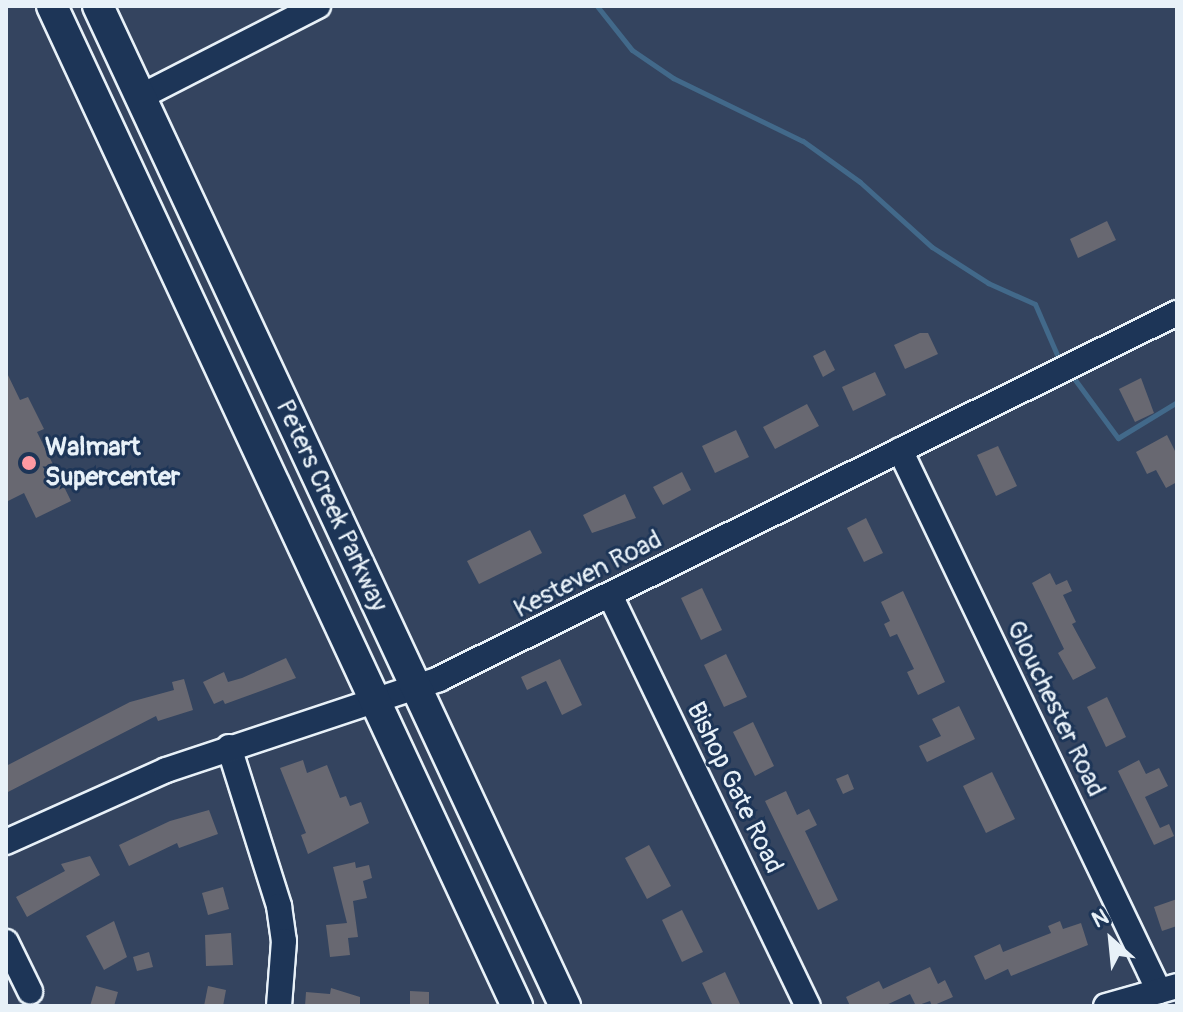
<!DOCTYPE html>
<style>
body{margin:0}
#map{position:relative;width:1183px;height:1012px;overflow:hidden;background:#34445f;font-family:Pangolin,sans-serif}
div>[style]{position:absolute}
[style*='--x']{left:calc(var(--x)*1px);top:calc(var(--y)*1px);width:calc(var(--w)*1px);rotate:calc(var(--a)*1deg)}
.stream>*{height:5px;margin:-2.5px;padding:0 2.5px;transform-origin:2.5px;border-radius:2.5px;background:#42698a}
.building>*{inset:0;background:#686871}
.roads{filter:drop-shadow(2px 0 #e8f1f8) drop-shadow(-2px 0 #e8f1f8) drop-shadow(0 2px #e8f1f8) drop-shadow(0 -2px #e8f1f8)}
.minor>*{height:24px;margin:-12px;padding:0 12px;transform-origin:12px;border-radius:12px;background:#1d3557}
.major>*{height:30px;margin:-15px;padding:0 15px;transform-origin:15px;border-radius:15px;background:#1d3557}
.dots>*{width:22px;height:22px;translate:-50% -50%;box-sizing:border-box;border:4px solid #1d3557;border-radius:50%}
span{translate:-50% -50%;white-space:nowrap;text-align:center;line-height:1.15;-webkit-text-stroke:6px #1d3557;paint-order:stroke}
.poi-label{font-size:26px;color:#e8f1f8;font-weight:700}
.left{translate:0 -50%;text-align:left}
.street-label{font-size:26px;color:#e8f1f8}
.frame{position:absolute;inset:0;border:8px solid #e8f1f8;pointer-events:none}
.north{position:absolute;left:1071px;top:900px;width:80px;height:80px;-webkit-text-stroke:6px #1d3557;paint-order:stroke;rotate:333deg;font-size:22px;font-weight:700;line-height:32px;text-align:center;color:#e8f1f8}
.north::after{content:'';display:block;margin:auto;width:28px;height:36px;background:#e8f1f8;clip-path:polygon(50% 0,100% 100%,50% 72%,0 100%)}
</style>
<div id="map">
<div class="stream">
<div style="--x:597;--y:6;--w:56;--a:51.5"></div>
<div style="--x:632;--y:50;--w:50;--a:34.3"></div>
<div style="--x:673;--y:78;--w:144;--a:25.9"></div>
<div style="--x:803;--y:141;--w:70;--a:35.7"></div>
<div style="--x:860;--y:182;--w:97;--a:42.1"></div>
<div style="--x:932;--y:247;--w:67;--a:32.7"></div>
<div style="--x:988;--y:283;--w:51;--a:24.1"></div>
<div style="--x:1035;--y:304;--w:58;--a:66.5"></div>
<div style="--x:1073;--y:377;--w:76;--a:53.6"></div>
<div style="--x:1118;--y:438;--w:69;--a:-31.4"></div>
</div>
<div class="building">
<div style="clip-path:polygon(1107px 221px,1116px 240px,1078px 258px,1070px 239px)"></div>
<div style="clip-path:polygon(920px 333px,928px 333px,938px 354px,905px 369px,894px 345px)"></div>
<div style="clip-path:polygon(825px 350px,835px 370px,823px 377px,813px 356px)"></div>
<div style="clip-path:polygon(6px 371px,20px 400px,28px 397px,44px 429px,37px 432px,71px 501px,36px 518px,24px 493px,6px 502px)"></div>
<div style="clip-path:polygon(875px 372px,886px 395px,853px 411px,842px 387px)"></div>
<div style="clip-path:polygon(1141px 378px,1154px 413px,1135px 422px,1119px 389px)"></div>
<div style="clip-path:polygon(807px 404px,819px 426px,775px 449px,763px 427px)"></div>
<div style="clip-path:polygon(736px 430px,749px 457px,715px 473px,702px 446px)"></div>
<div style="clip-path:polygon(1167px 435px,1177px 455px,1177px 482px,1166px 488px,1156px 470px,1147px 474px,1136px 452px)"></div>
<div style="clip-path:polygon(998px 446px,1017px 486px,996px 496px,977px 455px)"></div>
<div style="clip-path:polygon(682px 472px,691px 490px,663px 505px,653px 487px)"></div>
<div style="clip-path:polygon(625px 494px,636px 518px,592px 533px,583px 515px)"></div>
<div style="clip-path:polygon(866px 518px,883px 553px,864px 562px,847px 528px)"></div>
<div style="clip-path:polygon(530px 530px,542px 553px,479px 584px,467px 561px)"></div>
<div style="clip-path:polygon(1050px 573px,1056px 585px,1067px 580px,1072px 591px,1063px 595px,1076px 622px,1072px 624px,1096px 668px,1073px 680px,1058px 653px,1064px 649px,1032px 583px)"></div>
<div style="clip-path:polygon(702px 588px,722px 630px,701px 640px,681px 598px)"></div>
<div style="clip-path:polygon(903px 591px,945px 682px,918px 695px,907px 672px,914px 669px,897px 634px,890px 637px,884px 624px,890px 621px,881px 602px)"></div>
<div style="clip-path:polygon(726px 654px,747px 697px,724px 707px,704px 665px)"></div>
<div style="clip-path:polygon(286px 658px,296px 678px,225px 704px,223px 700px,214px 704px,203px 682px,224px 672px,228px 682px,242px 678px)"></div>
<div style="clip-path:polygon(560px 659px,582px 705px,562px 715px,546px 681px,527px 690px,521px 677px)"></div>
<div style="clip-path:polygon(184px 679px,193px 710px,158px 721px,156px 716px,6px 793px,6px 766px,130px 702px,174px 690px,172px 682px)"></div>
<div style="clip-path:polygon(1107px 697px,1126px 737px,1106px 747px,1087px 707px)"></div>
<div style="clip-path:polygon(959px 706px,975px 739px,927px 762px,919px 746px,941px 736px,932px 719px)"></div>
<div style="clip-path:polygon(753px 722px,774px 766px,755px 776px,733px 732px)"></div>
<div style="clip-path:polygon(303px 760px,307px 773px,327px 765px,340px 798px,346px 796px,350px 806px,361px 802px,369px 823px,308px 854px,301px 835px,306px 833px,280px 768px)"></div>
<div style="clip-path:polygon(1139px 760px,1146px 774px,1159px 768px,1168px 786px,1145px 797px,1160px 828px,1169px 824px,1174px 836px,1154px 845px,1118px 771px)"></div>
<div style="clip-path:polygon(992px 772px,1015px 819px,986px 833px,963px 786px)"></div>
<div style="clip-path:polygon(848px 774px,854px 789px,843px 794px,836px 779px)"></div>
<div style="clip-path:polygon(786px 791px,797px 815px,809px 809px,817px 825px,805px 831px,838px 900px,818px 910px,765px 801px)"></div>
<div style="clip-path:polygon(209px 810px,218px 834px,179px 848px,177px 843px,129px 866px,119px 845px,170px 821px)"></div>
<div style="clip-path:polygon(649px 845px,671px 886px,647px 899px,625px 858px)"></div>
<div style="clip-path:polygon(90px 856px,100px 875px,27px 917px,16px 897px,65px 871px,61px 864px)"></div>
<div style="clip-path:polygon(355px 862px,356px 868px,369px 865px,372px 878px,363px 881px,367px 898px,353px 901px,358px 937px,348px 938px,350px 955px,330px 957px,326px 925px,347px 923px,333px 867px)"></div>
<div style="clip-path:polygon(223px 887px,229px 909px,208px 915px,202px 893px)"></div>
<div style="clip-path:polygon(1177px 899px,1177px 926px,1162px 931px,1154px 907px)"></div>
<div style="clip-path:polygon(682px 910px,703px 952px,682px 962px,662px 920px)"></div>
<div style="clip-path:polygon(114px 921px,127px 957px,104px 970px,86px 936px)"></div>
<div style="clip-path:polygon(1060px 921px,1063px 929px,1081px 923px,1088px 945px,1011px 976px,1008px 969px,985px 980px,974px 956px,1000px 944px,1003px 952px,1051px 933px,1048px 926px)"></div>
<div style="clip-path:polygon(231px 933px,233px 965px,206px 966px,205px 935px)"></div>
<div style="clip-path:polygon(149px 952px,153px 967px,137px 971px,133px 957px)"></div>
<div style="clip-path:polygon(930px 967px,938px 984px,945px 980px,953px 997px,932px 1006px,930px 1001px,916px 1006px,910px 994px,884px 1006px,850px 1006px,846px 997px,879px 981px,883px 989px)"></div>
<div style="clip-path:polygon(725px 972px,741px 1006px,713px 1006px,702px 983px)"></div>
<div style="clip-path:polygon(96px 986px,118px 992px,114px 1006px,90px 1006px)"></div>
<div style="clip-path:polygon(208px 986px,226px 990px,223px 1006px,204px 1006px)"></div>
<div style="clip-path:polygon(331px 988px,360px 997px,360px 1006px,305px 1006px,306px 992px,330px 994px)"></div>
<div style="clip-path:polygon(410px 991px,429px 992px,429px 1006px,410px 1006px)"></div>
</div>
<div class="roads">
<div class="minor">
<div style="--x:140;--y:97;--w:200;--a:-27.1"></div>
<div style="--x:900;--y:450;--w:600;--a:64.42"></div>
<div style="--x:610;--y:595;--w:456;--a:64.3"></div>
<div style="--x:229;--y:747;--w:167;--a:72.5"></div>
<div style="--x:279;--y:906;--w:35;--a:82"></div>
<div style="--x:284;--y:941;--w:65;--a:94.4"></div>
<div style="--x:6;--y:842;--w:175;--a:-24.2"></div>
<div style="--x:166;--y:770;--w:288;--a:-18.4"></div>
<div style="--x:439;--y:679;--w:824;--a:-26.38"></div>
<div style="--x:6;--y:942;--w:55;--a:63.9"></div>
<div style="--x:1106;--y:1006;--w:74;--a:-15.7"></div>
</div>
<div class="major">
<div style="--x:52;--y:6;--w:1103;--a:65.06"></div>
<div style="--x:98;--y:6;--w:1104;--a:64.97"></div>
</div>
</div>
<div class="dots">
<div style="left:29px;top:463px;background:#ff9aa2"></div>
</div>
<div class="poi-label">
<span class="left" style="left:45px;top:463px">Walmart<br>Supercenter</span>
</div>
<div class="street-label">
<span style="left:331px;top:506px;rotate:65deg">Peters Creek Parkway</span>
<span style="left:588px;top:575px;rotate:-27deg">Kesteven Road</span>
<span style="left:1055px;top:709px;rotate:64deg">Glouchester Road</span>
<span style="left:734px;top:788px;rotate:64deg">Bishop Gate Road</span>
</div>
<div class="frame"></div>
<div class="north">N</div>
</div>
